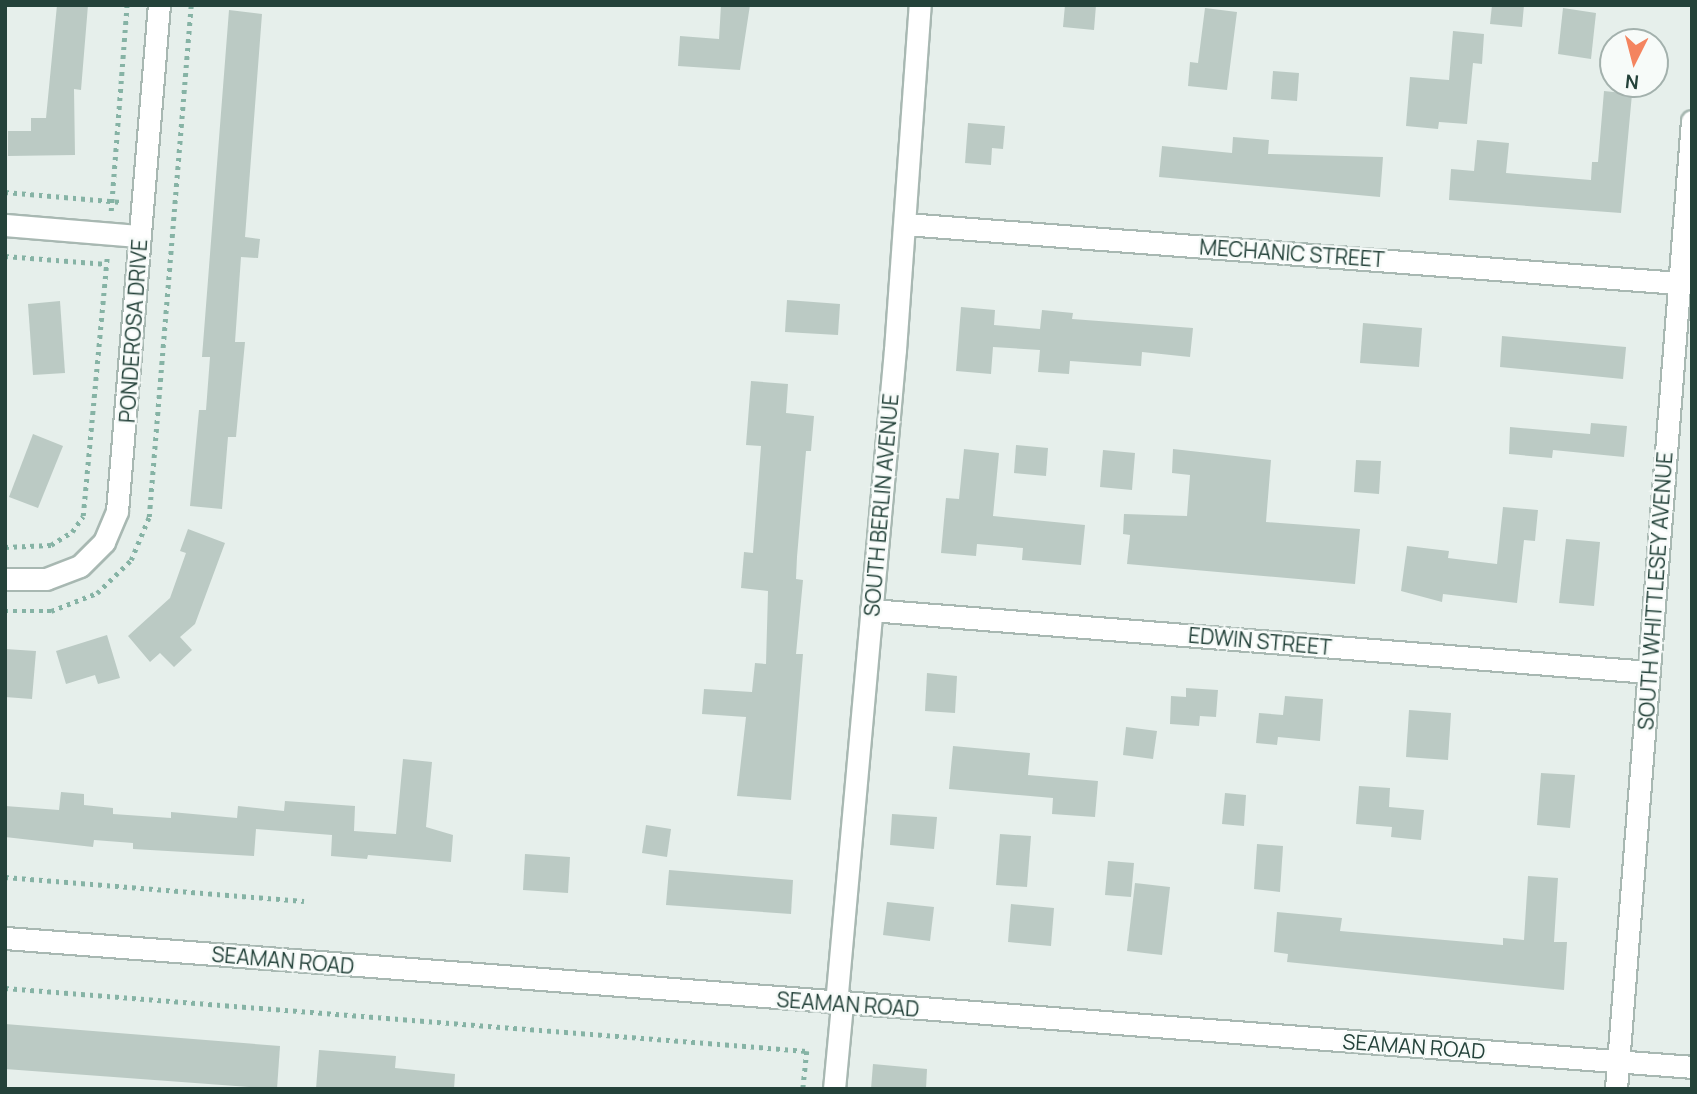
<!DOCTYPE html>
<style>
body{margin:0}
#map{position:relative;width:1697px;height:1094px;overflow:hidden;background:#e6efeb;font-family:Manrope,sans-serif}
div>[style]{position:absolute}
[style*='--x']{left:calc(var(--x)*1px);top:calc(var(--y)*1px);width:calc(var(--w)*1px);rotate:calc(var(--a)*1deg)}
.building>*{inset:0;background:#bbcac4}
.path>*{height:4.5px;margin-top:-2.25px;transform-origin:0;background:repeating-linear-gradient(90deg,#86b3a5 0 3.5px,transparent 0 8.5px)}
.roads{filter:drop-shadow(2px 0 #a8b8b2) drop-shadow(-2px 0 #a8b8b2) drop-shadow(0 2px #a8b8b2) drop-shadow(0 -2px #a8b8b2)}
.minor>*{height:21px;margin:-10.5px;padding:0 10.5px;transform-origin:10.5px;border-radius:10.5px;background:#fff}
span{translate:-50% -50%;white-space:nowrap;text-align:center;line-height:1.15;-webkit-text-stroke:5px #f7fbf9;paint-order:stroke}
.street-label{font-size:21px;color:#24423a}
.frame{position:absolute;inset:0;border:7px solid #24423a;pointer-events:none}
.north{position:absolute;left:1599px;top:28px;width:70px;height:70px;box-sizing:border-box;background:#f7fbf9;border:2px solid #a3b1ad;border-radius:50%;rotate:186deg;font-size:19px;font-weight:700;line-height:28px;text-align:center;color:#24423a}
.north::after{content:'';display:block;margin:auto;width:24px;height:32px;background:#f4845f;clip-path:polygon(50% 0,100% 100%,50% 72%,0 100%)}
</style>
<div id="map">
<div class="building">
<div style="clip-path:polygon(57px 5px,88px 5px,81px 90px,74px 89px,75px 155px,8px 156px,8px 131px,31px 131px,31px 118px,46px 118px)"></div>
<div style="clip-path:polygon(721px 5px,750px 5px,740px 70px,678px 66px,680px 36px,719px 39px)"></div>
<div style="clip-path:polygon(1065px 5px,1096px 5px,1094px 30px,1063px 27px)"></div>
<div style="clip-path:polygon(1492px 5px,1524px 5px,1522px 27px,1490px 24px)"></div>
<div style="clip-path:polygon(1205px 8px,1237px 12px,1227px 90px,1188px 86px,1190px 62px,1198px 63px)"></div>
<div style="clip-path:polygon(1563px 8px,1596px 13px,1591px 59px,1558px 54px)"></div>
<div style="clip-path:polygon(229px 10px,262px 14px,245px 237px,260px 239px,258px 258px,241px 257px,235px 342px,245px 342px,236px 437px,228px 437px,222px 509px,190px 506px,199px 410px,206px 410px,210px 357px,202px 357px)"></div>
<div style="clip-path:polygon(1453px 31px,1484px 34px,1482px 64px,1473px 63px,1467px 124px,1439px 122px,1438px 129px,1406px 126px,1410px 77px,1449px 80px)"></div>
<div style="clip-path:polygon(1273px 71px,1299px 73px,1297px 101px,1271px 99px)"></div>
<div style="clip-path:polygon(1604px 91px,1632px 94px,1621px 213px,1449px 200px,1451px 169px,1474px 171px,1477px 140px,1509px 143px,1506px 173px,1591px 180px,1592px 162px,1598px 162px)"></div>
<div style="clip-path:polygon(968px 123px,1005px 126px,1003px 149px,992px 148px,991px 165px,965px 163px)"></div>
<div style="clip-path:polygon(1233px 137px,1269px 140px,1268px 154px,1383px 157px,1380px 197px,1159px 177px,1162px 146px,1232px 153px)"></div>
<div style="clip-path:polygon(787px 300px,840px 304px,838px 335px,785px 332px)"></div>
<div style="clip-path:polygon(60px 301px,65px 373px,33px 375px,28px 304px)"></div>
<div style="clip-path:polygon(961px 307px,995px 310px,994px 325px,1040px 329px,1042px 310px,1073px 313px,1072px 319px,1193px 328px,1190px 357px,1142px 352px,1141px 366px,1070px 361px,1069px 374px,1038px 372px,1040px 350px,993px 347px,991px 374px,956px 371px)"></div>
<div style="clip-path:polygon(1363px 323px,1422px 328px,1419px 367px,1360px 363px)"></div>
<div style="clip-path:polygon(1502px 336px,1626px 347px,1623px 379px,1500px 367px)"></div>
<div style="clip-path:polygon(751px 381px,788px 384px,786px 413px,814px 416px,811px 451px,806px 451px,797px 557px,796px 579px,803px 580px,796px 654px,803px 654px,791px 800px,737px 796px,746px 717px,702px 714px,704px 689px,752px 692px,755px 663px,766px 664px,768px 591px,741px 588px,744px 552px,753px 553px,761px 446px,746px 445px)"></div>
<div style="clip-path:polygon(1591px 423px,1627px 426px,1624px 457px,1553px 450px,1552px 458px,1509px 454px,1510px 427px,1590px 434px)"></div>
<div style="clip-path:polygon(33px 434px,63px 446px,38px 508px,9px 497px)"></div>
<div style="clip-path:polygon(1016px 445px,1048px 448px,1046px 476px,1014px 473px)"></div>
<div style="clip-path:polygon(964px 449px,999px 453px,993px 516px,1085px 525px,1081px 565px,1022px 560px,1023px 548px,977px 544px,976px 556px,941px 553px,946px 498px,959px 499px)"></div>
<div style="clip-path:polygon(1173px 449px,1271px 460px,1266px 522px,1360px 529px,1355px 584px,1127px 564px,1130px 535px,1123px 534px,1124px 514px,1187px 516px,1190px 475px,1172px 473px)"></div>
<div style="clip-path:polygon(1103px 450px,1135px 453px,1132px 490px,1100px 487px)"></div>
<div style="clip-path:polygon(1356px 460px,1381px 461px,1379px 494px,1354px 492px)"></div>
<div style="clip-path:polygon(1503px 507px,1538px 510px,1535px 541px,1524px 540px,1517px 603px,1443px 594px,1442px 602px,1401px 591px,1407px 546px,1449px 551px,1448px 558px,1497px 564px)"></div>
<div style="clip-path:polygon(188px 529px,225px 543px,195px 624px,180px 637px,192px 650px,174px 667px,160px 653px,150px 662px,128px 636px,170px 598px,186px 553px,180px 551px)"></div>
<div style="clip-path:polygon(1566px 539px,1600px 542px,1594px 606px,1559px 603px)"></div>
<div style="clip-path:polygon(107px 635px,120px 678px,98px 684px,95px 675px,66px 684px,56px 651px)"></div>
<div style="clip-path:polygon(5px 649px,36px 651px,32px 699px,5px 697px)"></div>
<div style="clip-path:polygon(927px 673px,957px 676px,955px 713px,925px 711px)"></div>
<div style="clip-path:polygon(1186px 688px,1218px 690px,1216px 717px,1200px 716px,1199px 726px,1170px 724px,1171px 696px,1186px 697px)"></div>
<div style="clip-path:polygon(1285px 696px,1323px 699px,1320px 741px,1278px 737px,1277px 745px,1256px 743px,1259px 713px,1283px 715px)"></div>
<div style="clip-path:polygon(1409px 710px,1451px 713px,1448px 760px,1406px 757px)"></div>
<div style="clip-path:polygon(1126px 727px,1157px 731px,1153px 759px,1123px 755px)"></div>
<div style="clip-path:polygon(953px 746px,1030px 753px,1028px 775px,1098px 781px,1095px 817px,1052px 814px,1053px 798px,949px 789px)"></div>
<div style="clip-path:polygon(403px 759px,432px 762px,426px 827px,453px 835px,451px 862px,368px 855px,367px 859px,331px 856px,332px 835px,256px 829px,254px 856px,133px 849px,133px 843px,94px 840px,93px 847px,5px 837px,5px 806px,59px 810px,61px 792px,84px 794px,84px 805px,113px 808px,113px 814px,171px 818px,171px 812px,237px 818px,238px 806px,284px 811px,285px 801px,355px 806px,354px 831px,396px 834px)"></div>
<div style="clip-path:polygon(1541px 773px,1575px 775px,1570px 828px,1537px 825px)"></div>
<div style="clip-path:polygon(1359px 786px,1390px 788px,1389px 807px,1424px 810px,1421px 840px,1391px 837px,1392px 827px,1356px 824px)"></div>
<div style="clip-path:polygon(1225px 793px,1246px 795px,1244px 826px,1222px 824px)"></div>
<div style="clip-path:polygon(892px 814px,937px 817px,934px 849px,890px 845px)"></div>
<div style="clip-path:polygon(646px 825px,671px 829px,667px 857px,642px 853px)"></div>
<div style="clip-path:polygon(1000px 834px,1031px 836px,1027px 887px,996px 885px)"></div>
<div style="clip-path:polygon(1257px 844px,1283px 846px,1280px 892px,1254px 889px)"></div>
<div style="clip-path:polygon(525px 854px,570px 857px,568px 893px,523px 890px)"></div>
<div style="clip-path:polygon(1108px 861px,1134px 863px,1131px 897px,1105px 895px)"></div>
<div style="clip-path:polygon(669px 870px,793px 880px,791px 914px,666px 905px)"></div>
<div style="clip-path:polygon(1528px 876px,1558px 878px,1554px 942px,1567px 942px,1564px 990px,1287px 962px,1288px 954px,1274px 952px,1277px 912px,1342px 918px,1340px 931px,1503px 945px,1503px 938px,1524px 940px)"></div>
<div style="clip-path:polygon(1135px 883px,1170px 887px,1162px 955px,1127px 951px)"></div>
<div style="clip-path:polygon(887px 902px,934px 907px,930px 941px,883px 935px)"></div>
<div style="clip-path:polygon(1011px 904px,1054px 908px,1051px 946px,1008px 942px)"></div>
<div style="clip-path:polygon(5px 1024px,280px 1046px,277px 1089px,5px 1069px)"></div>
<div style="clip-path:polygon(319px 1050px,396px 1056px,395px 1068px,455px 1074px,454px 1089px,316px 1089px)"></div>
<div style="clip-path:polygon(873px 1064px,927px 1069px,926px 1089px,871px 1089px)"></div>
</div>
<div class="path">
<div style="--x:5;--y:192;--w:117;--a:4.9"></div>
<div style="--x:111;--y:211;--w:207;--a:-85.6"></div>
<div style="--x:5;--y:256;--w:102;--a:4.5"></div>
<div style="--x:5;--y:547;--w:46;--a:-2.5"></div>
<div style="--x:51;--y:545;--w:25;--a:-32"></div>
<div style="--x:72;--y:532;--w:19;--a:-55"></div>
<div style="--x:83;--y:516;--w:262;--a:-84.7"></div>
<div style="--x:5;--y:611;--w:46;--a:0"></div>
<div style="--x:51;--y:611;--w:49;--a:-21.4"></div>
<div style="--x:97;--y:593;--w:47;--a:-44.1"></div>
<div style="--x:131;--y:560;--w:47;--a:-67.3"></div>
<div style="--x:149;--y:517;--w:514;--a:-85.31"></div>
<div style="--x:5;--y:877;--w:300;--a:4.6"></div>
<div style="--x:5;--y:988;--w:804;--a:4.49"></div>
<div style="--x:807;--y:1051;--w:38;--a:96"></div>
</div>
<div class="roads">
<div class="minor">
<div style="--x:905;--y:224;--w:776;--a:4.36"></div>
<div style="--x:5;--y:225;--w:135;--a:4.7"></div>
<div style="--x:5;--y:579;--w:41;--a:0"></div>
<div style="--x:46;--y:579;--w:36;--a:-21"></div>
<div style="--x:80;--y:566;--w:34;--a:-45"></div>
<div style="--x:104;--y:542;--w:34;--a:-67"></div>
<div style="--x:117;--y:511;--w:508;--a:-85.26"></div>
<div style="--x:871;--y:610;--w:779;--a:4.56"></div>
<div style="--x:5;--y:938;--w:1692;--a:4.37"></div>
<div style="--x:836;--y:1004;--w:657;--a:-84.85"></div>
<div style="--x:895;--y:350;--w:346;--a:-85.9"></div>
<div style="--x:834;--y:1089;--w:85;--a:-84.6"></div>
<div style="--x:1616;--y:1089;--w:971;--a:-85.51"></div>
</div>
</div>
<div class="street-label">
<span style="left:1292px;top:253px;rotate:4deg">MECHANIC STREET</span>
<span style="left:133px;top:331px;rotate:-86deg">PONDEROSA DRIVE</span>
<span style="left:881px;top:505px;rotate:-85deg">SOUTH BERLIN AVENUE</span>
<span style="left:1655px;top:591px;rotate:-86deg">SOUTH WHITTLESEY AVENUE</span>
<span style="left:1260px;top:641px;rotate:5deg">EDWIN STREET</span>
<span style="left:283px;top:960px;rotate:5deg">SEAMAN ROAD</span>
<span style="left:848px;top:1004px;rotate:4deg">SEAMAN ROAD</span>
<span style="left:1414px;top:1046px;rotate:4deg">SEAMAN ROAD</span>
</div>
<div class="frame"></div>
<div class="north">N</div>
</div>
